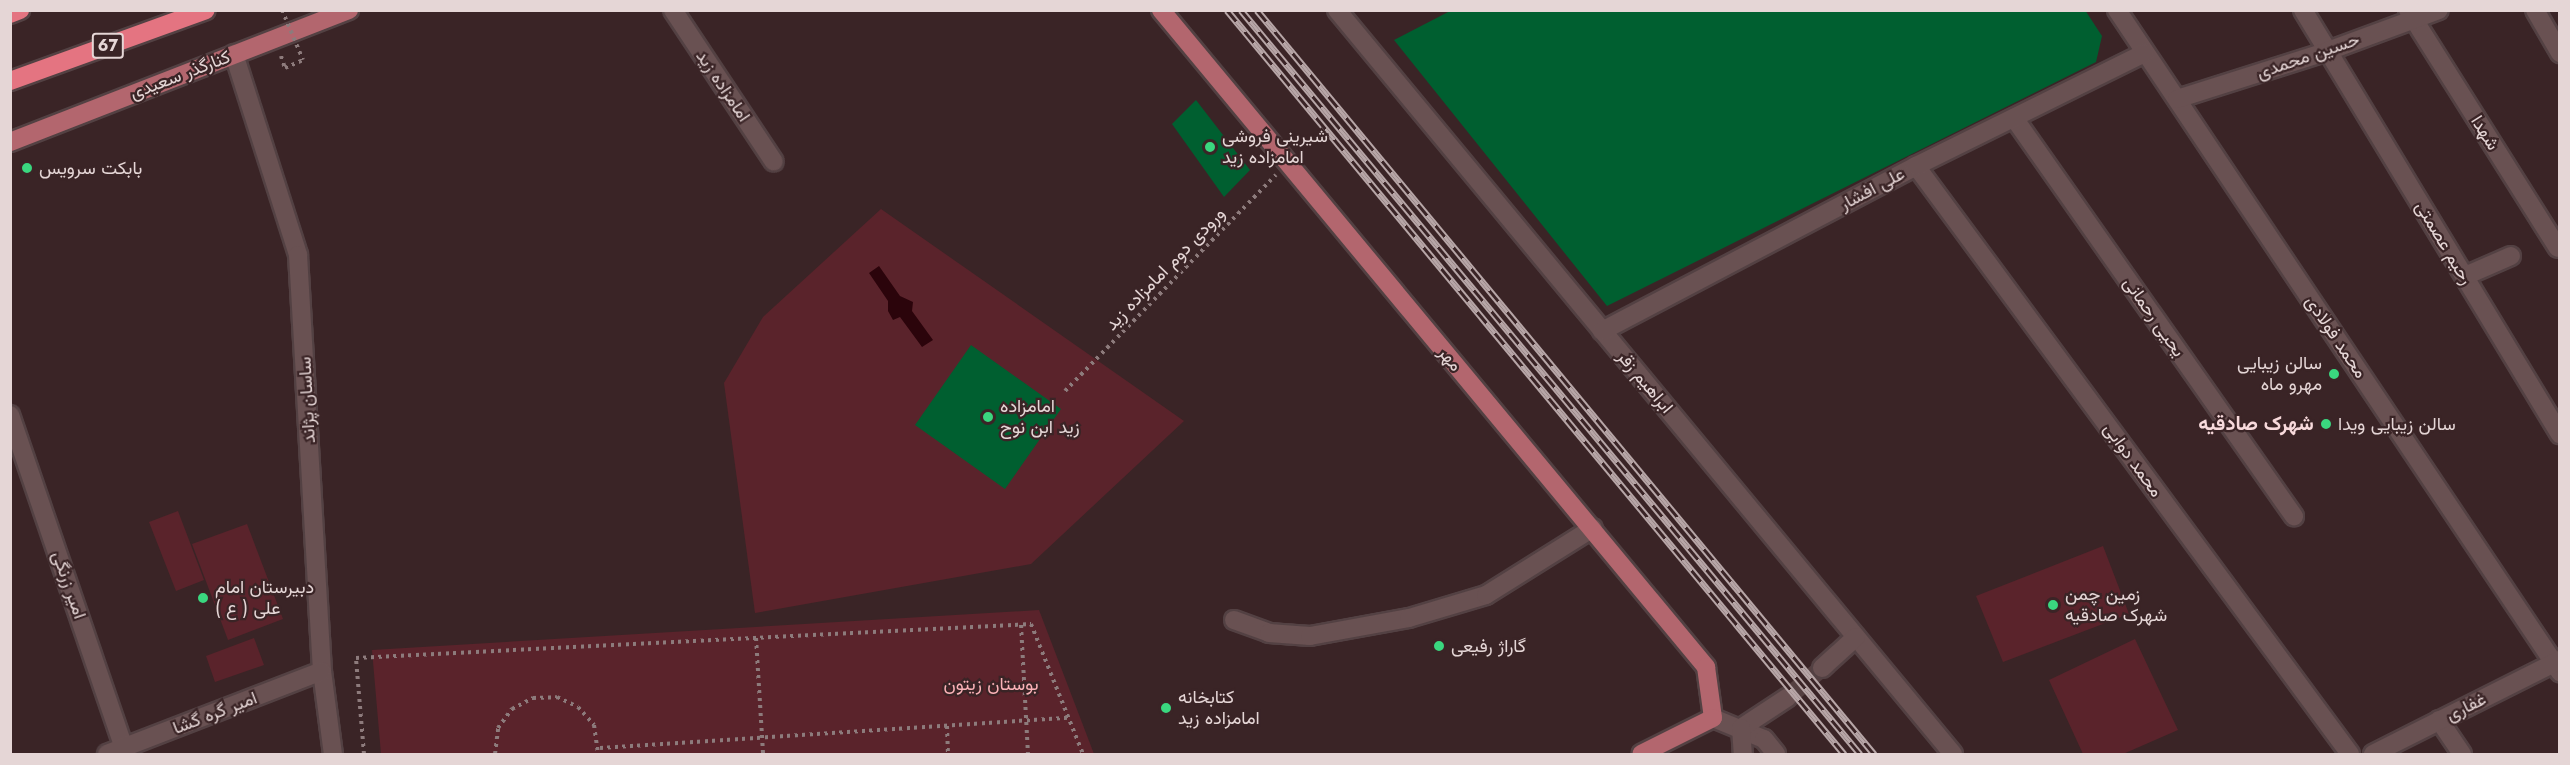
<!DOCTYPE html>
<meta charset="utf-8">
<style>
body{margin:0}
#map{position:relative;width:2570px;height:765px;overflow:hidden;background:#3a2426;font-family:Jost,Vazirmatn,sans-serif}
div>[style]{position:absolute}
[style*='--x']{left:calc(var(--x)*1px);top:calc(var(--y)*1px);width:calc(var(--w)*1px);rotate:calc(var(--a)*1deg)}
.green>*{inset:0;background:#5a232b}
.water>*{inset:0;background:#2b040b}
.building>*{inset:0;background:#005f30}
.minor-tunnel>*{height:18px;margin-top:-9px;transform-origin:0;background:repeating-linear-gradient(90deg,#543f40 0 18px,transparent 0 27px)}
.path>*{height:4px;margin-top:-2px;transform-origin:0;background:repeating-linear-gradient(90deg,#8d7b7c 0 3px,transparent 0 7.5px)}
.roads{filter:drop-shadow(2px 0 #534143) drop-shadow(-2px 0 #534143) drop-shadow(0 2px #534143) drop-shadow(0 -2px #534143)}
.minor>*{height:18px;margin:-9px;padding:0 9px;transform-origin:9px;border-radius:9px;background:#695152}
.major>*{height:18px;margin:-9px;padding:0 9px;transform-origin:9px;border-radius:9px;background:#b3666e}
.highway>*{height:18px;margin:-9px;padding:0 9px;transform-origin:9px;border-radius:9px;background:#e47481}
.rail>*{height:7px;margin-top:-3.5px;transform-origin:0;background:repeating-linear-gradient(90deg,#3a2426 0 14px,#b7a6a7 0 28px);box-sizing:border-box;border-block:2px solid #b7a6a7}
.path-bridge>*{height:4px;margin-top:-2px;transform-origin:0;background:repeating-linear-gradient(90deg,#8d7b7c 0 3px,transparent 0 7.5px)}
.dots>*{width:16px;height:16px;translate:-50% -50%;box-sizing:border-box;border:3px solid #3a2426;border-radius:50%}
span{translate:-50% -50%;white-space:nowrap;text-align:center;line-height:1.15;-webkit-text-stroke:4.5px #3a2426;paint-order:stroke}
.shield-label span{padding:2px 4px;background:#3a2426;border:2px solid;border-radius:4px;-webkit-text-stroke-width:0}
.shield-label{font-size:16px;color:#e5d6d6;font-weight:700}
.street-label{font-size:18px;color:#e5d6d6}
.poi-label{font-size:18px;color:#e5d6d6}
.left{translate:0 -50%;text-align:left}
.right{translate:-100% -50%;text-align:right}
.park-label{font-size:18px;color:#fab2b7}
.neighbourhood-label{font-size:20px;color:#f8dadc;font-weight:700}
.frame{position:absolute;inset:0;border:12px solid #e5d6d6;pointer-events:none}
</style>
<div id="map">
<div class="green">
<div style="clip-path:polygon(881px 209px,1184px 421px,1031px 564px,755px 613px,724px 383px,763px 317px)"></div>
<div style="clip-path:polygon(178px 511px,204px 580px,176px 591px,149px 522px)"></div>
<div style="clip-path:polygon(247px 524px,283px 619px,228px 640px,192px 544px)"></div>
<div style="clip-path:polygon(2103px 546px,2129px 614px,2003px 662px,1976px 596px)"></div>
<div style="clip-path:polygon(1039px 610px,1094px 754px,381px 754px,372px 650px)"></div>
<div style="clip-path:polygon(254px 638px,264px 665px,215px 682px,206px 656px)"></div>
<div style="clip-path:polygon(2135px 639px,2178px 730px,2123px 754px,2083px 754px,2049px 680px)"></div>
</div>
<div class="water">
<div style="clip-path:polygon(879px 266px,900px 296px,913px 302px,912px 311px,933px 340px,922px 347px,900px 317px,893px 320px,888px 311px,888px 301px,869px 273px)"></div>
</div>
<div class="building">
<div style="clip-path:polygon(1452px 10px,2085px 10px,2102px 36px,2096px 62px,1607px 306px,1394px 40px)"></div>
<div style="clip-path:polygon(1196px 100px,1250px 170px,1224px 197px,1172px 124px)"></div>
<div style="clip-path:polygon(971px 345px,1061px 409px,1005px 489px,915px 425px)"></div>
</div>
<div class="minor-tunnel">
<div style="--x:1788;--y:697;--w:45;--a:-40.5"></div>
</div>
<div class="path">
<div style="--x:281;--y:56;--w:13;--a:72"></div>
<div style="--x:285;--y:68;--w:20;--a:-24"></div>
<div style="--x:1065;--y:391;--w:302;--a:-45.7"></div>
<div style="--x:1021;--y:625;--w:129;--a:86.9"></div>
<div style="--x:756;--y:638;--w:116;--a:86.5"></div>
<div style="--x:947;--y:726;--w:28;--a:88"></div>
<div style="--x:600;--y:748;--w:469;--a:-3.7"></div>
<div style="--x:364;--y:754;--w:96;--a:-94.8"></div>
<div style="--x:356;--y:658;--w:676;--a:-2.88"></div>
<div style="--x:1031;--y:624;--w:140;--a:68.2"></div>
<div style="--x:495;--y:754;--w:26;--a:-83"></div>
<div style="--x:498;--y:728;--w:24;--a:-54"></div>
<div style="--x:512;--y:709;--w:24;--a:-28"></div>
<div style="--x:533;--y:698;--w:24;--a:-2"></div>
<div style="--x:557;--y:697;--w:23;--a:25"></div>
<div style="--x:578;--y:707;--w:24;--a:48"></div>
<div style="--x:594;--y:725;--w:29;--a:82"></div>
</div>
<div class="roads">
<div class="minor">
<div style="--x:673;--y:10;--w:182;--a:56.4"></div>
<div style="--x:1337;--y:10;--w:966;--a:50.38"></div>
<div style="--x:2117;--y:10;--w:797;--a:56.21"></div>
<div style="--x:2303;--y:10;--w:496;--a:58.8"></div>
<div style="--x:2408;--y:10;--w:281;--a:57.8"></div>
<div style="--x:2535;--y:10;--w:50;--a:59.8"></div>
<div style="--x:234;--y:54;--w:211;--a:72.3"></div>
<div style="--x:298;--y:255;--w:417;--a:86.7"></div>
<div style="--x:322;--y:671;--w:84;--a:82.5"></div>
<div style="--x:2177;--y:99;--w:158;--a:-17.6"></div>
<div style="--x:2328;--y:51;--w:118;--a:-20.3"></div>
<div style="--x:2014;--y:118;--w:487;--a:54.9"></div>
<div style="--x:1916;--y:166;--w:731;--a:53.57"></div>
<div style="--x:2465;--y:276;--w:50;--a:-23.5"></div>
<div style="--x:1602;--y:331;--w:355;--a:-27.7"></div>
<div style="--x:1916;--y:166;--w:255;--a:-26.3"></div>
<div style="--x:10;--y:415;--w:358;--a:71.1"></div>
<div style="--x:1234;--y:620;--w:37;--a:20"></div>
<div style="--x:1269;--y:633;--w:41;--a:4.2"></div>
<div style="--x:1310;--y:636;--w:101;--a:-10.3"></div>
<div style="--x:1409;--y:618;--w:80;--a:-16.6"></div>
<div style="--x:1486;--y:595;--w:126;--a:-32.1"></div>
<div style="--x:1822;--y:668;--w:46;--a:-42.4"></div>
<div style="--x:1713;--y:718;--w:55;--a:22.4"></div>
<div style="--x:1764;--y:739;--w:19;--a:51"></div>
<div style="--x:2439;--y:720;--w:41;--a:55.9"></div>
<div style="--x:1741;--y:728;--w:56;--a:-33.4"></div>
<div style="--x:1741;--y:728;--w:26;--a:86"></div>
<div style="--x:107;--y:754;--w:230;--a:-21.1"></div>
<div style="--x:2373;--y:754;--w:209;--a:-26.7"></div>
</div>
<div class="major">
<div style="--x:1161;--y:10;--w:854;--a:50.32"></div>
<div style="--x:1706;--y:667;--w:51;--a:82.2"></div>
<div style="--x:1713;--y:718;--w:80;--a:153.4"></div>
<div style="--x:10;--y:142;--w:364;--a:-21.3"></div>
</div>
<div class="highway">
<div style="--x:10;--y:14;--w:11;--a:-22"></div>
<div style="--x:10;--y:81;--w:208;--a:-19.9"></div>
</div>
</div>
<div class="rail">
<div style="--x:1227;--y:10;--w:967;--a:50.33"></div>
<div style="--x:1241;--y:10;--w:968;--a:50.24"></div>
<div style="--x:1257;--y:10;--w:967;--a:50.33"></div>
</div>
<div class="path-bridge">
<div style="--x:282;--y:10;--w:54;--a:67.2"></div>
</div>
<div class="dots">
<div style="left:1210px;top:147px;background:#3ad77f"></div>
<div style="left:27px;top:168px;background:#3ad77f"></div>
<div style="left:2334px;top:374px;background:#3ad77f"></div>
<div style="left:988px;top:417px;background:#3ad77f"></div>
<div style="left:2326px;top:424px;background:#3ad77f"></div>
<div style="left:203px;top:598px;background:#3ad77f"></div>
<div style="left:2053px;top:605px;background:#3ad77f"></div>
<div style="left:1439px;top:646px;background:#3ad77f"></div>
<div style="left:1166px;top:708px;background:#3ad77f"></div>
</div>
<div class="shield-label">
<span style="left:108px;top:46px">67</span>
</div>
<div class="street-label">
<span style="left:2308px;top:56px;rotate:-19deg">حسین محمدی</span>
<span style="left:180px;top:75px;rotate:-21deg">کنارگذر سعیدی</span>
<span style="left:723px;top:86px;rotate:56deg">امامزاده زید</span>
<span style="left:2485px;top:133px;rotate:58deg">شهدا</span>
<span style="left:1872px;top:189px;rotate:-28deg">علی افشار</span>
<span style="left:2444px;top:243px;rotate:59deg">رحیم عصمتی</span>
<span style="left:1165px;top:269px;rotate:-46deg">ورودی دوم امامزاده زید</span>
<span style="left:2154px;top:317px;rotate:55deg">یحیی رحمانی</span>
<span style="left:2336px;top:337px;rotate:56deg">محمد فولادی</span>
<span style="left:1450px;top:359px;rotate:50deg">مهر</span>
<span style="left:1645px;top:382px;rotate:50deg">ابراهیم زقر</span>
<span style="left:307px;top:400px;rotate:-93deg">ساسان پژاند</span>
<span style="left:2133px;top:460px;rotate:54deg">محمد دوابی</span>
<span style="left:69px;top:585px;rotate:71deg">امیر زرنگی</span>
<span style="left:2466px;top:707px;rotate:-26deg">غفاری</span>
<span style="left:215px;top:713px;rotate:-21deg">امیر گره گشا</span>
</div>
<div class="poi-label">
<span class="left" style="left:1222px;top:147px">شیرینی فروشی<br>امامزاده زید</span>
<span class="left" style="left:39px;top:168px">بابکت سرویس</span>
<span class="right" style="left:2322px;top:374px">سالن زیبایی<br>مهرو ماه</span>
<span class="left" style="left:1000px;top:417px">امامزاده<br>زید ابن نوح</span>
<span class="left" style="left:2338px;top:424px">سالن زیبایی ویدا</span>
<span class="left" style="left:215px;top:598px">دبیرستان امام<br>علی ( ع )</span>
<span class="left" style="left:2065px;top:605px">زمین چمن<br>شهرک صادقیه</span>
<span class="left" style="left:1451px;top:646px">گاراژ رفیعی</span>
<span class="left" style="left:1178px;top:708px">کتابخانه<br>امامزاده زید</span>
</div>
<div class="park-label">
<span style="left:991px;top:684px">بوستان زیتون</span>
</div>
<div class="neighbourhood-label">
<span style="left:2256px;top:423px">شهرک صادقیه</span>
</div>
<div class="frame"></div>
</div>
